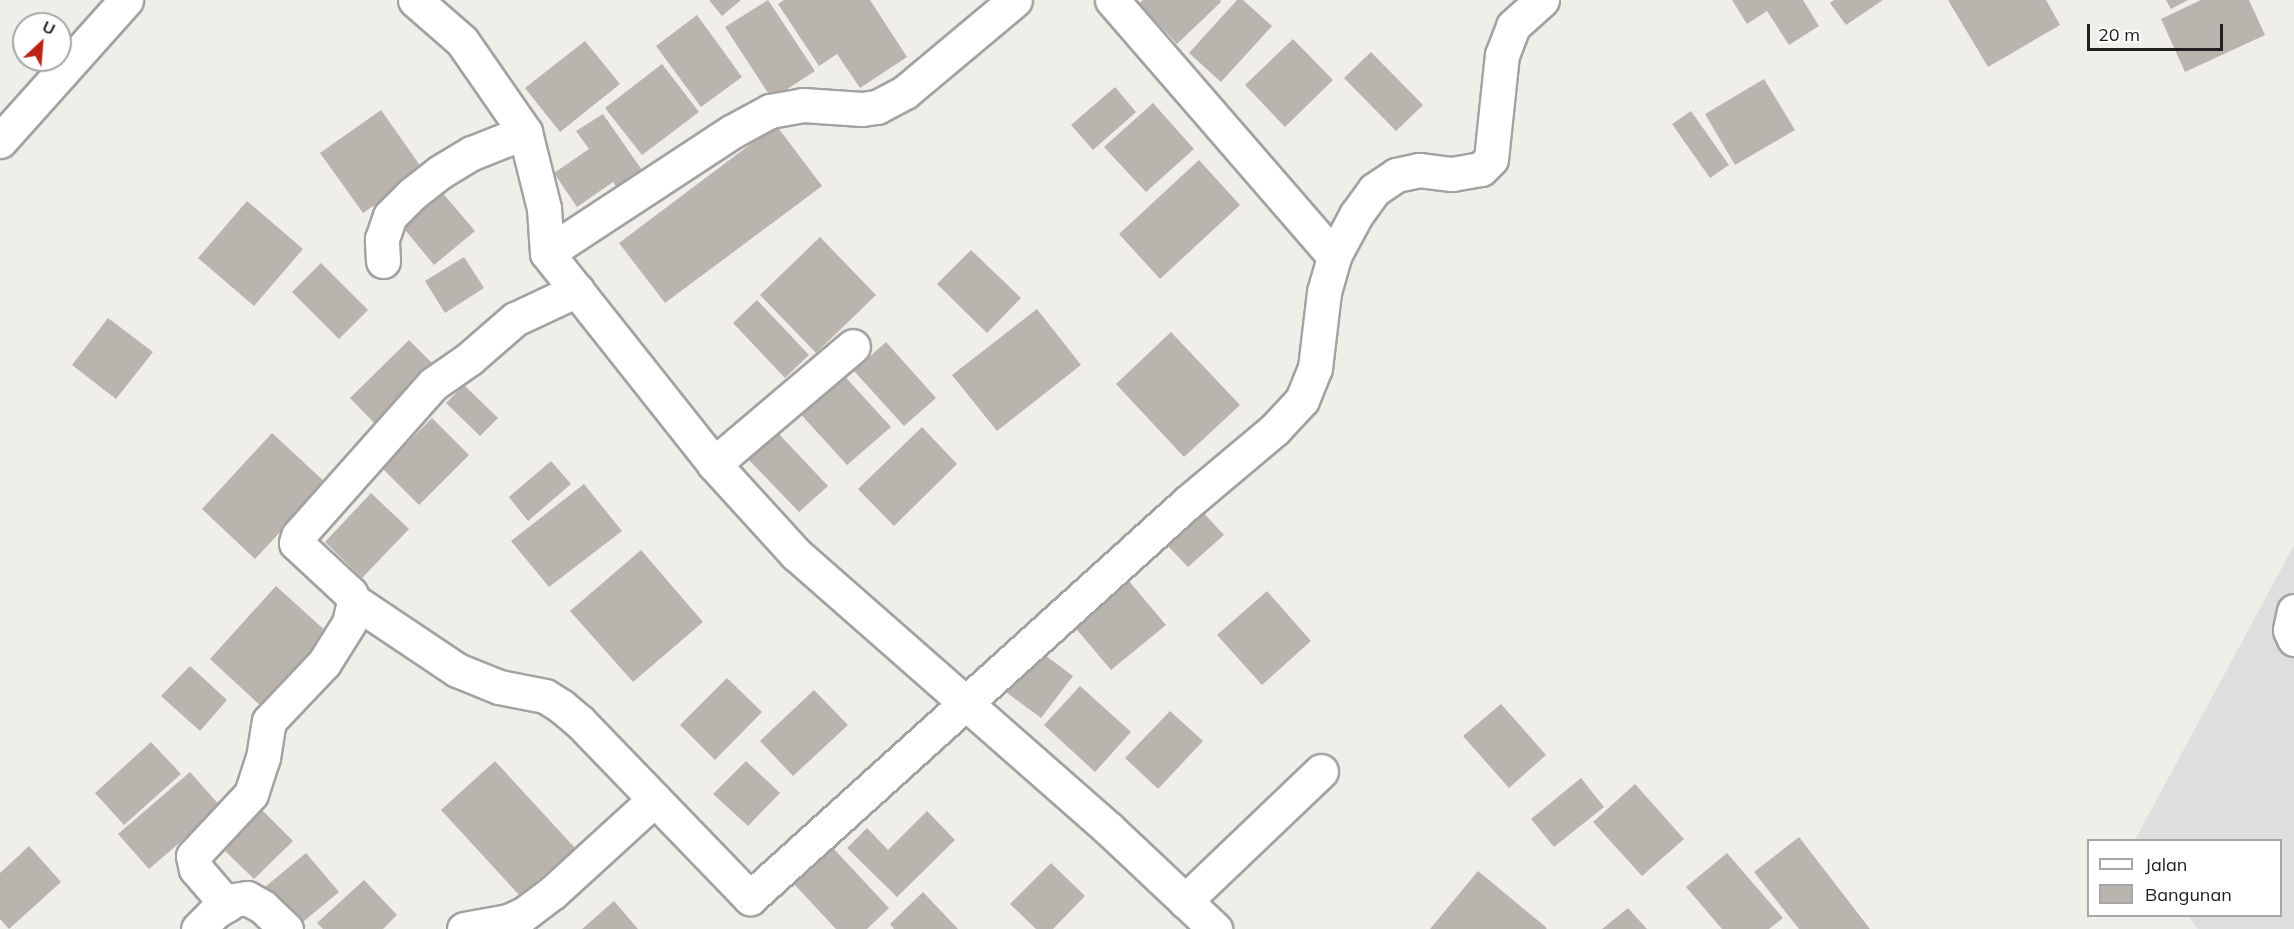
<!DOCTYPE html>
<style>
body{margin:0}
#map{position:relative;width:2294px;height:929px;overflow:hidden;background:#f0eee9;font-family:Mulish,sans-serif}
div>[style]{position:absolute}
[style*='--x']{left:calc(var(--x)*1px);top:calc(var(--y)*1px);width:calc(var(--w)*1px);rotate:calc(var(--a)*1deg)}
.residential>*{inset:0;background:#dfdede}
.building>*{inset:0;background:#b9b4ae}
.roads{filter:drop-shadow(2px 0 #a2a2a2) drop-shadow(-2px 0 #a2a2a2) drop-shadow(0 2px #a2a2a2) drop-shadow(0 -2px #a2a2a2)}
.minor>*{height:33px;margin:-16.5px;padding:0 16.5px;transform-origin:16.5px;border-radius:16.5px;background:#fff}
span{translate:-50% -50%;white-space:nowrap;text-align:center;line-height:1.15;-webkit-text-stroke:6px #fff;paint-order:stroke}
.legend{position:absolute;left:2087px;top:839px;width:195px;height:78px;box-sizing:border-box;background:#fff;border:2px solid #a6a6a6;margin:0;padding:8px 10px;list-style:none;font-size:18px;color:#212121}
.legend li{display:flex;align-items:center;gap:12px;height:30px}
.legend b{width:30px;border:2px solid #a6a6a6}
.north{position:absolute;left:12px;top:12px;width:60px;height:60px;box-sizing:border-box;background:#fff;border:2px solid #a6a6a6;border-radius:50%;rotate:26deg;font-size:16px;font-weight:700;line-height:24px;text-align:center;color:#212121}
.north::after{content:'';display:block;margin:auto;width:21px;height:27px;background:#bb2316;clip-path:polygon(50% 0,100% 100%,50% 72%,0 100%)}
.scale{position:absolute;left:2087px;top:24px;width:136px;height:27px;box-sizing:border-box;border:3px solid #212121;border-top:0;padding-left:8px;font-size:18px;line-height:21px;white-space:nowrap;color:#212121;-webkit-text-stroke:4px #fff;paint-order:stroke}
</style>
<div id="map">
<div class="residential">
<div style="clip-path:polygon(2294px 545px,2294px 929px,2198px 929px,2188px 916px,2280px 916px,2280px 840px,2135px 840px)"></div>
</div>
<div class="building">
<div style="clip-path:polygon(709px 0,741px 0,722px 16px)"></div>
<div style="clip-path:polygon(768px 0,815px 71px,772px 99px,725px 27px)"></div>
<div style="clip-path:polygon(784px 0,870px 0,907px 57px,860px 88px,837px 54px,819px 66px,778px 4px)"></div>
<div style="clip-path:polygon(1143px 0,1220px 0,1221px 2px,1177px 44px,1139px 3px)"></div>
<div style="clip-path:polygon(1237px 0,1243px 0,1272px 26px,1221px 82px,1189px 53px)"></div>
<div style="clip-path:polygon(1732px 0,1803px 0,1819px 26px,1789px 45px,1767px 11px,1747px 24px)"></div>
<div style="clip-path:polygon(1834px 0,1883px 0,1846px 25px,1830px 3px)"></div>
<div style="clip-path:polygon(1948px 0,2046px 0,2060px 25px,1988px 67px)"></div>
<div style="clip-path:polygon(2166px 0,2188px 0,2171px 9px)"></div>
<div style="clip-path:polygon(2201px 0,2249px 0,2265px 35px,2185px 72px,2161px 19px)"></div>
<div style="clip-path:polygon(697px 15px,742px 77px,701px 107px,656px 46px)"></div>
<div style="clip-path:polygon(1293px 39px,1333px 80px,1285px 127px,1245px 85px)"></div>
<div style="clip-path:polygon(585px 41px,620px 84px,560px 132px,525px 88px)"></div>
<div style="clip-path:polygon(1371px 52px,1423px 105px,1396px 131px,1344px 78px)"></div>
<div style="clip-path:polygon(662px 64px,699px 112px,642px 155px,605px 108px)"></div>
<div style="clip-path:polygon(1764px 79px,1795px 130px,1735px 165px,1705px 114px)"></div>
<div style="clip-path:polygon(1115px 87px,1136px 112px,1093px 150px,1071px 125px)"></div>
<div style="clip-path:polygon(1153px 103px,1194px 149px,1146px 192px,1104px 147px)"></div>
<div style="clip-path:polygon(381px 110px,424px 171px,363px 213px,320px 153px)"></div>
<div style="clip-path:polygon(1691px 111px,1729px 165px,1710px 178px,1672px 124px)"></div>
<div style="clip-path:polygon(603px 114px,644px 173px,619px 190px,613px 182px,577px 207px,554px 173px,589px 149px,576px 131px)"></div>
<div style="clip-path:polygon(776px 125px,822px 186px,665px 303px,619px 243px)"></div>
<div style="clip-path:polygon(1199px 160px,1240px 205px,1160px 279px,1119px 234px)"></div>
<div style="clip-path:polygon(441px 191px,475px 231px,434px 265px,401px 225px)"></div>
<div style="clip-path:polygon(247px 201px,303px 249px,254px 306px,198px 258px)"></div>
<div style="clip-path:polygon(820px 237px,876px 295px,816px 353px,760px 295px)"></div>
<div style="clip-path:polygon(971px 250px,1021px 298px,987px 333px,937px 284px)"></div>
<div style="clip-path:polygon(464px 257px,484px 288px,445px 313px,425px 281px)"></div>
<div style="clip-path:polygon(321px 263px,368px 310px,339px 339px,292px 292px)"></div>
<div style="clip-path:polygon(757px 300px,809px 355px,785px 378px,733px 323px)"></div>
<div style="clip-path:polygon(1037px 309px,1081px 365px,997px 431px,952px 375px)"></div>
<div style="clip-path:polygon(108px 318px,153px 352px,116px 399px,72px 365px)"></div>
<div style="clip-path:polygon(1171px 332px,1240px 405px,1184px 457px,1116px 384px)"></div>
<div style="clip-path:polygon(409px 340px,441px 372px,381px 430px,350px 398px)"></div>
<div style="clip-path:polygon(886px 342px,936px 398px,904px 426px,854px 371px)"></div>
<div style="clip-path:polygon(839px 370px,891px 427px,847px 465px,796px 409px)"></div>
<div style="clip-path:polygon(464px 385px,498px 418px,480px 436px,446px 403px)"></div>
<div style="clip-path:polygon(432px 418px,469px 455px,419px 505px,382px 468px)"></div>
<div style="clip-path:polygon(922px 427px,957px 464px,894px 526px,858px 489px)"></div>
<div style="clip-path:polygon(272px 433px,326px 483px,255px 559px,202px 509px)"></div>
<div style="clip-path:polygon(778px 433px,828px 486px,799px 512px,749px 460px)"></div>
<div style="clip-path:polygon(551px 461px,571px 484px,528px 521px,509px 497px)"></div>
<div style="clip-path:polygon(584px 484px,622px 531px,549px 587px,511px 541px)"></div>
<div style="clip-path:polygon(371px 493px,409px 529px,362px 578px,325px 542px)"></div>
<div style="clip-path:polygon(1199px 508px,1224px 535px,1188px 567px,1163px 541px)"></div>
<div style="clip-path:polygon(641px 550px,703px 622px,633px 682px,570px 611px)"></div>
<div style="clip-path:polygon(1128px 580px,1166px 625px,1111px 670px,1073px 625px)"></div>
<div style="clip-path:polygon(276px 586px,329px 634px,262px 707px,210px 659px)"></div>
<div style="clip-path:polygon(1267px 591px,1311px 641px,1262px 685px,1217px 635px)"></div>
<div style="clip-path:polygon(1034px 647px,1073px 676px,1041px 718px,1003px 690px)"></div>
<div style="clip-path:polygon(190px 666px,227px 700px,200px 731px,161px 696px)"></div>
<div style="clip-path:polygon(727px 678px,762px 712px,715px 760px,680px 725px)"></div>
<div style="clip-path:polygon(1080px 686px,1131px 732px,1095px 772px,1044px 725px)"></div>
<div style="clip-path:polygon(814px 690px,848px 725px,793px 776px,760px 741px)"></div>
<div style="clip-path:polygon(1501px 704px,1546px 755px,1509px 788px,1463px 736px)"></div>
<div style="clip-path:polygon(1170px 711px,1203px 741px,1158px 789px,1125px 758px)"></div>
<div style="clip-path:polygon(151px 742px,181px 774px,124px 825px,95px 793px)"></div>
<div style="clip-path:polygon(495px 761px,575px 848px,520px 896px,441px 810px)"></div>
<div style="clip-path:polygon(746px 761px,780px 793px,748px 826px,713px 794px)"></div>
<div style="clip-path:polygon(190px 772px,221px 807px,149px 869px,118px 834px)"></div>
<div style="clip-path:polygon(1581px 778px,1604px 807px,1554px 847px,1531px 819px)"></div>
<div style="clip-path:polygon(1635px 784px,1684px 839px,1642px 876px,1593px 822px)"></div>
<div style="clip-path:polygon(258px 806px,293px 841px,254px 879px,219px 845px)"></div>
<div style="clip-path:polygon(927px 811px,955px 840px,897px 897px,847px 848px,867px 828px,888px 850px)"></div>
<div style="clip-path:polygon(1799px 837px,1870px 929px,1799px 929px,1754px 872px)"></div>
<div style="clip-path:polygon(29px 846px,61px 882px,9px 929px,0 919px,0 873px)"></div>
<div style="clip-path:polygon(832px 847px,889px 908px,867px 929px,836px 929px,794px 884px)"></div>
<div style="clip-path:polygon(306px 853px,339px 892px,298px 926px,265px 887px)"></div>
<div style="clip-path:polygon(1727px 853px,1783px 918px,1769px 929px,1722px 929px,1686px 887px)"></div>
<div style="clip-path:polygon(1051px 863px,1085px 896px,1053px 929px,1036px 929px,1010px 904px)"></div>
<div style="clip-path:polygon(1478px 871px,1547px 928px,1546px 929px,1430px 929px)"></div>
<div style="clip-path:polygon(364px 880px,397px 915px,383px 929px,323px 929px,317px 923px)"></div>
<div style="clip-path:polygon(923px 892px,958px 929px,894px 929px,890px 924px)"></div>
<div style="clip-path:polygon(614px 901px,638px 929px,582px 929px)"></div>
<div style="clip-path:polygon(1628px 908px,1647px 929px,1602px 929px)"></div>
</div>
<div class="roads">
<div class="minor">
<div style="--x:415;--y:0;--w:62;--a:41.1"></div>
<div style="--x:462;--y:41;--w:111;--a:55.3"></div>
<div style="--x:525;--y:132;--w:78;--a:76"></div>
<div style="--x:544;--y:208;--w:45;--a:86.2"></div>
<div style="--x:547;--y:253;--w:269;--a:51.6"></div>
<div style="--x:714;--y:464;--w:122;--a:47.7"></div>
<div style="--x:796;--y:554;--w:417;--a:41.3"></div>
<div style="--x:1109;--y:829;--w:146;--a:43.3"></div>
<div style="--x:1112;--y:0;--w:339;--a:49.1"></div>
<div style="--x:0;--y:141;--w:189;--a:-48.2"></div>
<div style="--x:547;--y:253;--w:222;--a:-33.3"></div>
<div style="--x:733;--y:131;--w:42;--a:-28.4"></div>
<div style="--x:770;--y:111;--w:34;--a:-10"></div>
<div style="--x:803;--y:105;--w:59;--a:3.9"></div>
<div style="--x:862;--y:109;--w:15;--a:-8"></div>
<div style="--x:877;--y:107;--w:32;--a:-28"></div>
<div style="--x:905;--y:92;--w:143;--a:-39.9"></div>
<div style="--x:383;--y:261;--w:22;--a:-93"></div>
<div style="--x:382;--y:239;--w:24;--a:-71"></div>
<div style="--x:390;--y:216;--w:31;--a:-45"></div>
<div style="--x:412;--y:194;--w:36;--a:-38"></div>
<div style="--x:440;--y:172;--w:37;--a:-31"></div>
<div style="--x:472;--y:153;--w:57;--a:-21.6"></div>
<div style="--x:577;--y:290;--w:68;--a:154.9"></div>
<div style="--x:515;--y:319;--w:61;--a:139"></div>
<div style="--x:469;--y:359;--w:44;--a:145.2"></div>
<div style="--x:433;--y:384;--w:203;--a:131.6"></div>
<div style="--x:298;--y:536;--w:7;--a:106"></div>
<div style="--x:296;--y:543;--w:74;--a:42.8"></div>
<div style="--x:350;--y:593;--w:9;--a:63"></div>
<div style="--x:354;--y:601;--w:124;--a:33.8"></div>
<div style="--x:457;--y:670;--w:45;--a:22"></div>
<div style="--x:499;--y:687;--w:47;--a:11.1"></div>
<div style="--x:545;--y:696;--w:19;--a:32"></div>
<div style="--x:561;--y:706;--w:25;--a:40"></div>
<div style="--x:580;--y:722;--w:245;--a:46"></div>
<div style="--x:750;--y:898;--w:589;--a:-42.11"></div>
<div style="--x:1187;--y:503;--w:114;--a:-40"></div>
<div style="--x:1274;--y:430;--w:41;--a:-47"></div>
<div style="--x:1302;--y:400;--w:35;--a:-68"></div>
<div style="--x:1315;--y:368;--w:77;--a:-83.2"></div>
<div style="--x:1324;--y:292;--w:37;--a:-74"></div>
<div style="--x:1334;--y:256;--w:47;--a:-61.8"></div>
<div style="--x:1356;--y:215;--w:31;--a:-54"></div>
<div style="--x:1374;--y:190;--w:27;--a:-34"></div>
<div style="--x:1396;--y:175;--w:24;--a:-12"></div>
<div style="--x:1419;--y:170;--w:33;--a:7"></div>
<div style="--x:1452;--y:174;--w:29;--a:-10"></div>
<div style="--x:1481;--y:169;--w:14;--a:-45"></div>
<div style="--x:1491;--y:159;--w:105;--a:-84"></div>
<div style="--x:1502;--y:55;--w:31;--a:-69"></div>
<div style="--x:1513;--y:26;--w:39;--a:-42"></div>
<div style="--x:714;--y:464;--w:182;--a:-40.3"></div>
<div style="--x:2294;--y:611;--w:19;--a:102"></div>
<div style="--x:2290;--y:630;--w:10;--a:66"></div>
<div style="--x:1185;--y:901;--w:188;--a:-43.7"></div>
<div style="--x:227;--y:905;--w:48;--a:-130.7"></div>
<div style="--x:196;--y:869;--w:13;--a:-103"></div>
<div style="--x:193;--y:856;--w:85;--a:-46.9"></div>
<div style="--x:251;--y:794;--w:38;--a:-72"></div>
<div style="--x:263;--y:758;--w:37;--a:-81"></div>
<div style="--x:269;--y:721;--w:80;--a:-46.5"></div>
<div style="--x:324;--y:663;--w:47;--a:-58"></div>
<div style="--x:349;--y:623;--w:23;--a:-77"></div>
<div style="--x:198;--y:929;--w:24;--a:-45"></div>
<div style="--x:215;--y:912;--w:22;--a:-32"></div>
<div style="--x:234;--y:900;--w:13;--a:-9"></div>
<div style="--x:247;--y:898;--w:18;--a:29"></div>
<div style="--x:263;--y:907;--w:32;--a:44"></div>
<div style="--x:464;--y:929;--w:45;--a:-10.3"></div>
<div style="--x:508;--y:921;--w:17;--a:-24"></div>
<div style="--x:524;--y:914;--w:35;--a:-37"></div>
<div style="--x:552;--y:893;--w:139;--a:-42.4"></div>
</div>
</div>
<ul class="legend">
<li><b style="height:8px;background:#fff"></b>Jalan</li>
<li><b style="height:16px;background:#b9b4ae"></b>Bangunan</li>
</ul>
<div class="north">U</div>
<div class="scale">20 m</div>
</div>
